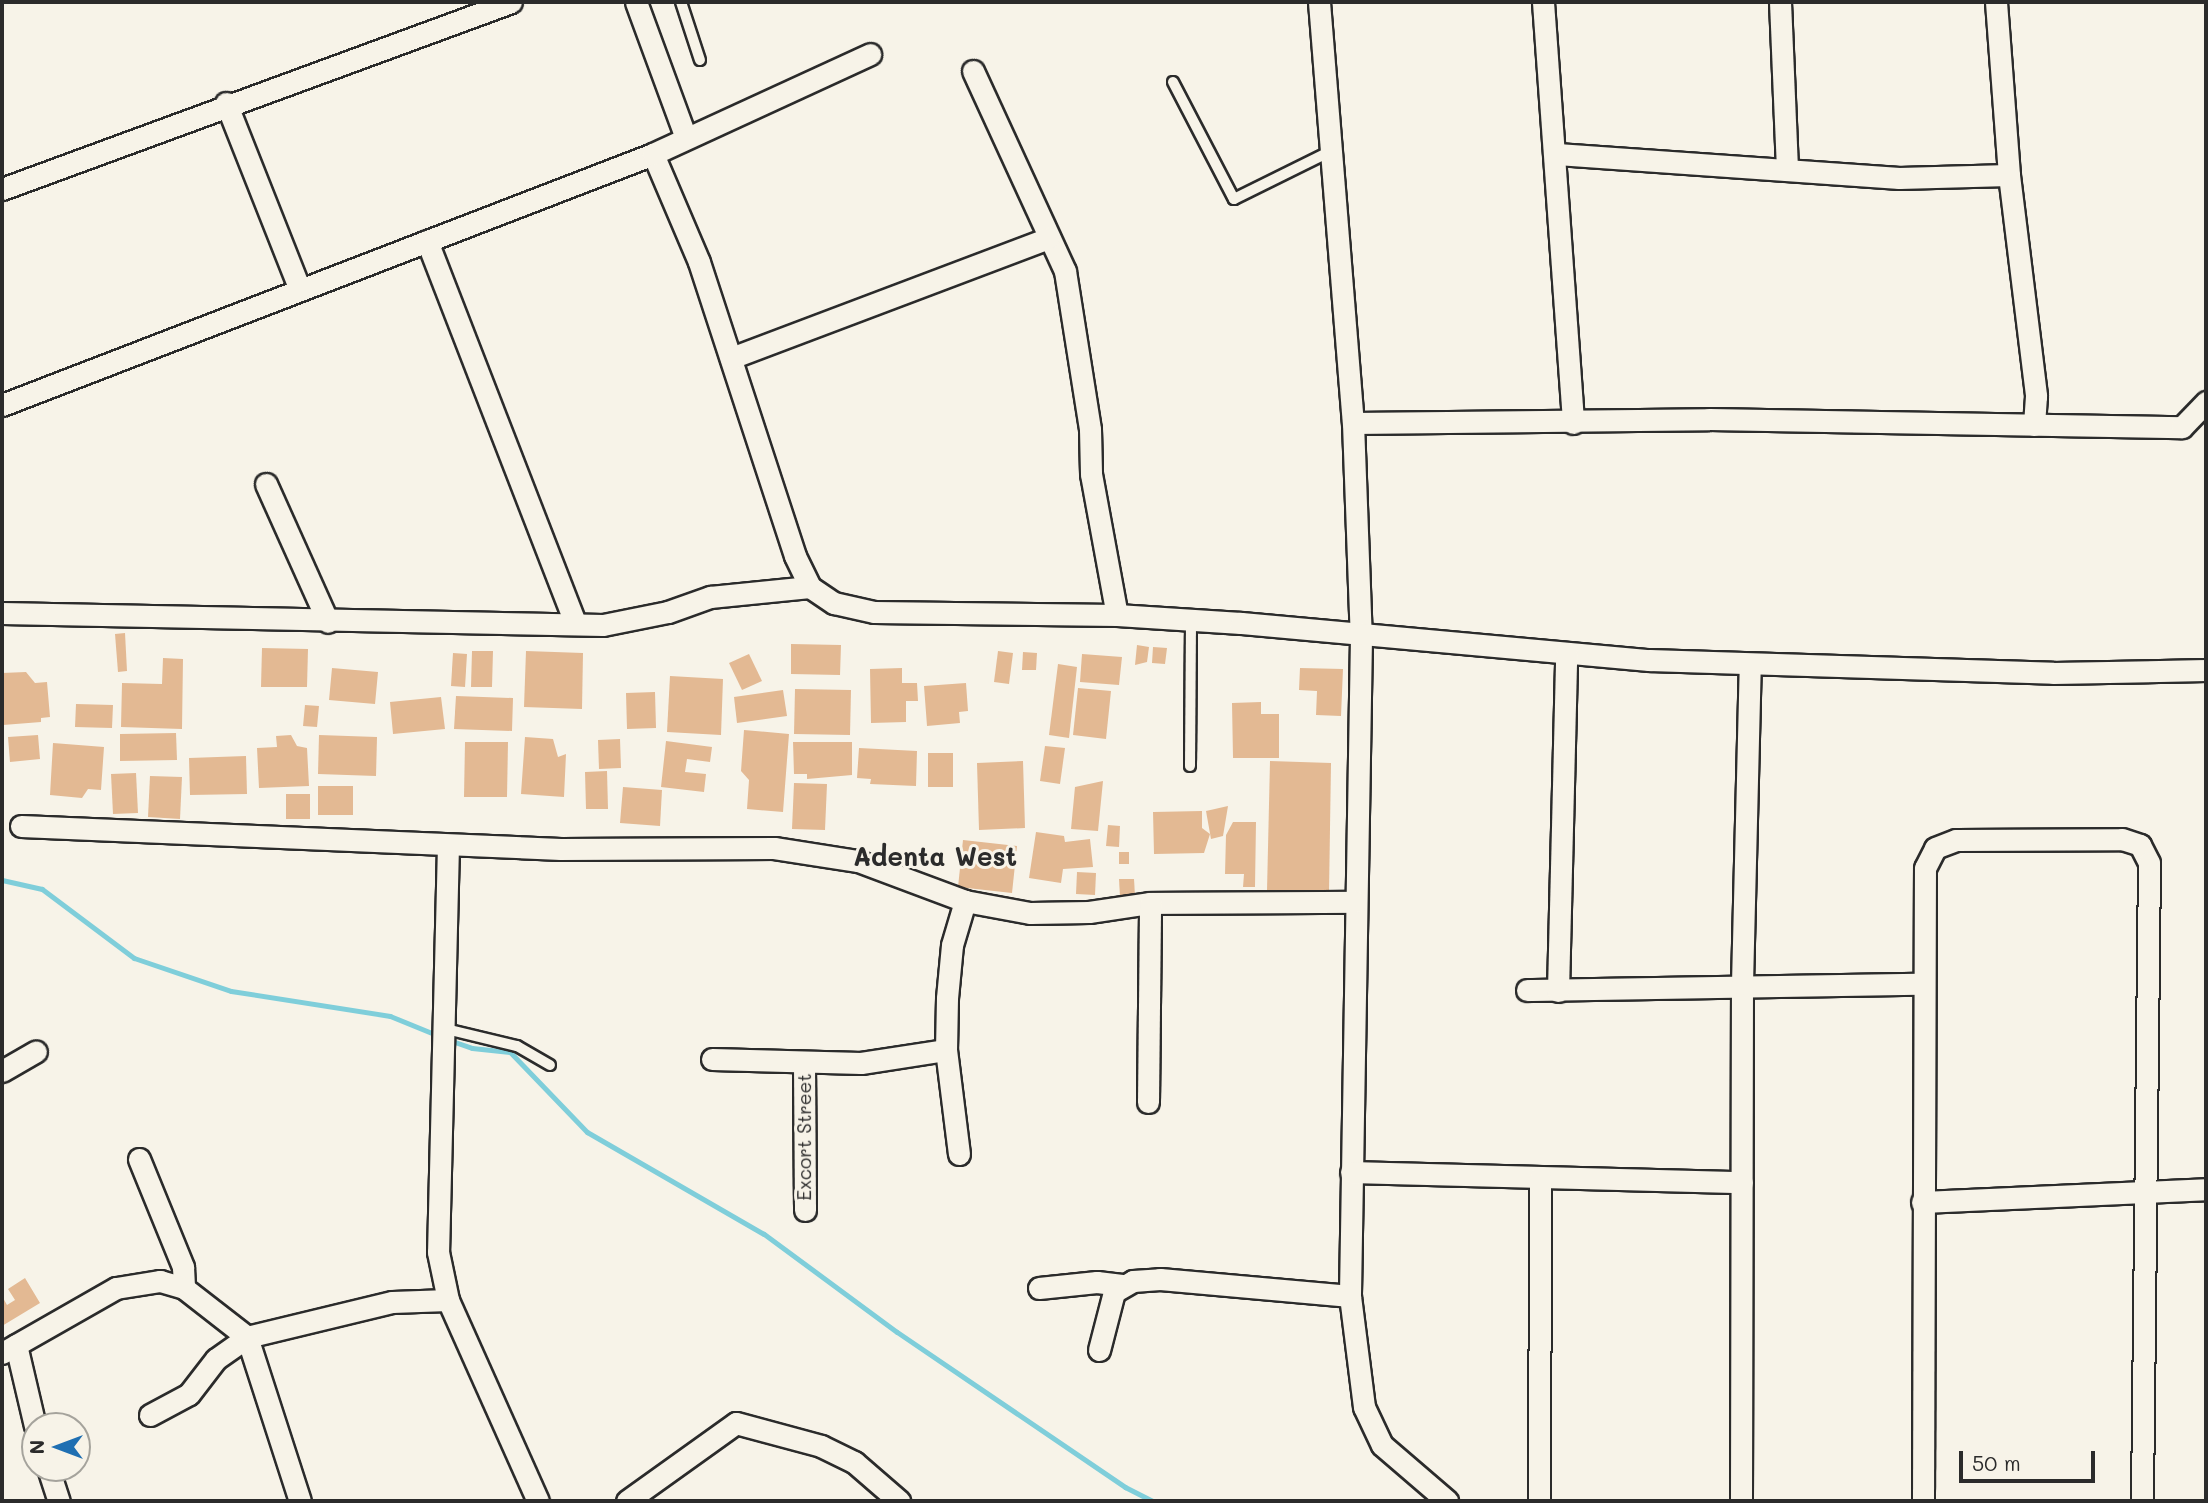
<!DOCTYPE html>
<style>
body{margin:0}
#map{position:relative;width:2208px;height:1503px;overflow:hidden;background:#f7f3e8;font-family:Mali,sans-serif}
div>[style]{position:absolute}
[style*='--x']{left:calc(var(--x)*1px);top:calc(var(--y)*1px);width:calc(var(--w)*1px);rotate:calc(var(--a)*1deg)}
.stream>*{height:5px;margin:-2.5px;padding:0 2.5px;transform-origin:2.5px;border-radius:2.5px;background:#7fceda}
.building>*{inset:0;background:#e3b993}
.roads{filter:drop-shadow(2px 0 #2b2b2b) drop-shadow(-2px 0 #2b2b2b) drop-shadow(0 2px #2b2b2b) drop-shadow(0 -2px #2b2b2b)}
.service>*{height:10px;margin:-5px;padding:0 5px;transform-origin:5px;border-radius:5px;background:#f7f3e8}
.minor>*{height:21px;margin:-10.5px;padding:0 10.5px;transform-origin:10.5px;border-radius:10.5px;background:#f7f3e8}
span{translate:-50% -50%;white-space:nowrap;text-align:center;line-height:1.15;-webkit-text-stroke:6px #f7f3e8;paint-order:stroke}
.street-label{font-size:19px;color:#2b2b2b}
.district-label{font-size:26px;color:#2b2b2b;font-weight:700}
.frame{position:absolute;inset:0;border:4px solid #2b2b2b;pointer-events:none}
.north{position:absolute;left:21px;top:1412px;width:70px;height:70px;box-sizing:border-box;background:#f7f3e8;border:2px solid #a5a39c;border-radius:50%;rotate:270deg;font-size:19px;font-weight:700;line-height:28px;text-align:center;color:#2b2b2b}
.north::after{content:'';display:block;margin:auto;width:24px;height:32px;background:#1f6fb2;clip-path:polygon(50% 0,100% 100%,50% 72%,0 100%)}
.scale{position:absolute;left:1959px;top:1451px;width:136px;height:32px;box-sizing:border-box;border:4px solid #2b2b2b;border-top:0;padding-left:9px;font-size:21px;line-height:24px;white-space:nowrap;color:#2b2b2b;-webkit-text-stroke:5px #f7f3e8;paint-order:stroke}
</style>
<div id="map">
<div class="stream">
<div style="--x:2;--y:880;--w:41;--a:12.7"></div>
<div style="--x:42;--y:889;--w:115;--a:36.9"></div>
<div style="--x:134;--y:958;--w:102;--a:18.8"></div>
<div style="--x:231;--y:991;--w:161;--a:8.9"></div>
<div style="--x:390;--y:1016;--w:53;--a:22.2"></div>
<div style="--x:449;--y:1040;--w:24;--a:19"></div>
<div style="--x:472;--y:1048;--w:38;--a:6"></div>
<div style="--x:510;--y:1052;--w:111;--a:46.1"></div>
<div style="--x:587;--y:1132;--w:204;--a:30"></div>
<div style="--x:764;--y:1234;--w:165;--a:36.4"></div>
<div style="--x:897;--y:1332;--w:276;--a:34.2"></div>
<div style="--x:1125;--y:1487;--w:31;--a:27"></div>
</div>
<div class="building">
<div style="clip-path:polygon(125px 633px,127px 671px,118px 672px,115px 634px)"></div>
<div style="clip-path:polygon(791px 644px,841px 645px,840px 675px,791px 674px)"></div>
<div style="clip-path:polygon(1137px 645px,1149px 647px,1147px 662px,1135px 665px)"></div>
<div style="clip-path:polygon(1153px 647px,1167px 648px,1165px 664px,1152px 663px)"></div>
<div style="clip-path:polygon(262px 648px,308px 649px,307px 687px,261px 687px)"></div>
<div style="clip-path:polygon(472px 651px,493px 651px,492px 687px,471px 687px)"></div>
<div style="clip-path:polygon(526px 651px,583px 653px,582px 709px,524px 707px)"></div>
<div style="clip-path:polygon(998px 651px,1013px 653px,1009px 684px,994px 682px)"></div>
<div style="clip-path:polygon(1023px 652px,1037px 653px,1036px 670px,1022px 670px)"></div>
<div style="clip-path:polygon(453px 653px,467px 654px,465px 687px,451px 686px)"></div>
<div style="clip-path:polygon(749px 654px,762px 681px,742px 690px,729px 663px)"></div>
<div style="clip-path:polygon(1082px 654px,1122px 657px,1119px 685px,1080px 682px)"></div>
<div style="clip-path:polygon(163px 658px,183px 659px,182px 729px,121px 727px,122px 683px,162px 684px)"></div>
<div style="clip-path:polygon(1058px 664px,1077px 667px,1069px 738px,1049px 735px)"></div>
<div style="clip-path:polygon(332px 668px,378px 672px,375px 704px,329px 700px)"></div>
<div style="clip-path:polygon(902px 668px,902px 683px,917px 683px,918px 701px,906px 701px,906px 722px,871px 723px,870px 669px)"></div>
<div style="clip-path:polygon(1300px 668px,1343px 669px,1341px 716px,1316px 715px,1317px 691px,1299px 690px)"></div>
<div style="clip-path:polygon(26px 672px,35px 683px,47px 682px,50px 717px,41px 718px,41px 722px,3px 725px,2px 673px)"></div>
<div style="clip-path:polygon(670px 676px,723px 679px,721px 735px,667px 732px)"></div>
<div style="clip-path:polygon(966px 683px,968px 711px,959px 712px,960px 723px,927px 726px,924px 686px)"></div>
<div style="clip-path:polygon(1078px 688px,1111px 691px,1106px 739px,1073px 735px)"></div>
<div style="clip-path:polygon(795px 689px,851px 690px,850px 735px,794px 734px)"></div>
<div style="clip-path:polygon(783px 690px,787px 716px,737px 723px,734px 697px)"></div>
<div style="clip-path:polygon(655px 692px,656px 728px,627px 729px,626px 693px)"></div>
<div style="clip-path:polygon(456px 696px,513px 698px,512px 731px,454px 729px)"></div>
<div style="clip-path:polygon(441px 697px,445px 729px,393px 734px,390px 702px)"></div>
<div style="clip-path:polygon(1261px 702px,1261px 714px,1279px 714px,1279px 758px,1233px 758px,1232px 703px)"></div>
<div style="clip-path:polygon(76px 704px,113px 705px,112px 728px,75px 727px)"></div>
<div style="clip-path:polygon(305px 705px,319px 706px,317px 727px,303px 726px)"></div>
<div style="clip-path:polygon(744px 730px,789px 734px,783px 812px,747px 809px,749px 780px,741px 771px)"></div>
<div style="clip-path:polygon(176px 733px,177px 760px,120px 761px,120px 734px)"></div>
<div style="clip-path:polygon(38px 735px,40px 759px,10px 762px,8px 737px)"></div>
<div style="clip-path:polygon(291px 735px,297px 746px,307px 748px,309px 786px,259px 788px,257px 748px,277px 747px,276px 736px)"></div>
<div style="clip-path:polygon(319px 735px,377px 737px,376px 776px,318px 774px)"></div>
<div style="clip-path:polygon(525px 737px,553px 739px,558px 757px,566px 754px,564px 797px,521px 794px)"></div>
<div style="clip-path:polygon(620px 739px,621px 768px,599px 769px,598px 740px)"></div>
<div style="clip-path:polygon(666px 741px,712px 747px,710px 762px,687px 759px,685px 772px,706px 774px,704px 792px,661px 787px)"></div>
<div style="clip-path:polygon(465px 742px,508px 742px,507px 797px,464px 797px)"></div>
<div style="clip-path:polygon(793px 742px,852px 742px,852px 775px,807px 779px,807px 774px,794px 774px)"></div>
<div style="clip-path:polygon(53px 743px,104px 747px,101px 790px,88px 789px,82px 798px,50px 795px)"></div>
<div style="clip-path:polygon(1045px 746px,1065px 748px,1060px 784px,1040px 781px)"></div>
<div style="clip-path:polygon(859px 748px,917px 751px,916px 786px,870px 784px,871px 779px,857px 778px)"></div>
<div style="clip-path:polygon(928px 753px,953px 753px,953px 787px,928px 787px)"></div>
<div style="clip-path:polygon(246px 756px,247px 794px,190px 795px,189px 758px)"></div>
<div style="clip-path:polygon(1023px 761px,1025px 828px,979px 830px,977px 763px)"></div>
<div style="clip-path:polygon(1270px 761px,1331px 763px,1329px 893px,1267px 891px)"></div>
<div style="clip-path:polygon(607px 771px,608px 809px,586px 809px,585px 772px)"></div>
<div style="clip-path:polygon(136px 773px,138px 813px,113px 814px,111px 774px)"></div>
<div style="clip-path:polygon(150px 776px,182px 777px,180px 819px,148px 817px)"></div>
<div style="clip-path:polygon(1103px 781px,1098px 831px,1071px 829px,1075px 787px)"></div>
<div style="clip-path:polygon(794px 783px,827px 784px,825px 830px,792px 829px)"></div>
<div style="clip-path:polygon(318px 786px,353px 786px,353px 815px,318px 815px)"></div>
<div style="clip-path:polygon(623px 787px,662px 790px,660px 826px,620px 823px)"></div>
<div style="clip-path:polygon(286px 794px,310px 794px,310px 819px,286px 819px)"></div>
<div style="clip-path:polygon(1228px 806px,1223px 836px,1211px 839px,1206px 811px)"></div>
<div style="clip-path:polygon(1202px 811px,1202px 828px,1210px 834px,1204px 853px,1154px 854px,1153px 812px)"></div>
<div style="clip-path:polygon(1233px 822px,1256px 822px,1255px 887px,1243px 887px,1244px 874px,1225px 874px,1226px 835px)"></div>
<div style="clip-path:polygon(1108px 825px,1120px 826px,1119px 847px,1106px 846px)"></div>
<div style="clip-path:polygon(1036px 832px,1064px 836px,1065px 842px,1090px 839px,1093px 867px,1063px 869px,1061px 883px,1029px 878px)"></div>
<div style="clip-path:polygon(963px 840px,1017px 846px,1012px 893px,958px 887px)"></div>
<div style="clip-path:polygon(1119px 852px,1129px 852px,1129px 864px,1119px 864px)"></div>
<div style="clip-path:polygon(1077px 872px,1096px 873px,1095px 895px,1076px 894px)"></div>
<div style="clip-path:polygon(1119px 879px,1134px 879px,1135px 896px,1120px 897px)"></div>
<div style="clip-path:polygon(25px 1278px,40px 1303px,2px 1326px,2px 1296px,7px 1305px,15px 1300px,8px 1289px)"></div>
</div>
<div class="roads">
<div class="service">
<div style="--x:681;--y:2;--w:61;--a:71.9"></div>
<div style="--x:1173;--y:82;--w:132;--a:62.5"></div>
<div style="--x:1234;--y:199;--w:106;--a:-26.3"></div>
<div style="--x:1190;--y:766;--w:146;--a:-89.6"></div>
<div style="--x:446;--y:1029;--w:73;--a:13.5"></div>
<div style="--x:517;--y:1046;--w:38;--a:30"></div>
</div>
<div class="minor">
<div style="--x:636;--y:2;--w:145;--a:69.8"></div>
<div style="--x:1319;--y:2;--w:422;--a:85.4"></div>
<div style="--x:1353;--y:423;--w:214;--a:87.9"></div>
<div style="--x:1361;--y:637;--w:659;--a:90.96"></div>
<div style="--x:1350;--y:1296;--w:112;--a:82.8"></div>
<div style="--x:1364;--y:1407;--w:42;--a:64.7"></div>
<div style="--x:1382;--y:1445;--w:86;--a:40.7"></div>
<div style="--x:1543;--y:2;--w:422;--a:85.9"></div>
<div style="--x:1780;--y:2;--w:168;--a:87.6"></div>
<div style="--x:1996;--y:2;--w:173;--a:85.7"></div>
<div style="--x:2009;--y:175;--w:223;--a:83"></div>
<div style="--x:2036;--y:396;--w:29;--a:94"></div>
<div style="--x:973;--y:71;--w:220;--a:65.3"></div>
<div style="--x:1065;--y:271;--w:160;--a:81"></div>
<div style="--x:1090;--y:429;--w:45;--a:88.7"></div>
<div style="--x:1091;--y:474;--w:143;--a:79.6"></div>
<div style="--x:226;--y:103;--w:201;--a:68.4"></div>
<div style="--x:653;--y:154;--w:117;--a:66.9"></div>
<div style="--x:699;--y:262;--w:309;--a:71.9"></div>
<div style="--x:795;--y:556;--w:34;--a:64"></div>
<div style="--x:810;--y:587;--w:29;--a:34"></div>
<div style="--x:834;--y:603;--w:41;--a:12.7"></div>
<div style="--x:874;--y:612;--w:243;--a:0.7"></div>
<div style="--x:1117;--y:615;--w:124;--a:3.7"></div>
<div style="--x:1241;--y:623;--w:410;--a:5.2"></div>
<div style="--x:1649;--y:660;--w:404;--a:1.8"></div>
<div style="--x:2053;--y:673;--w:153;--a:-1.1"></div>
<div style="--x:1557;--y:154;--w:343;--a:4"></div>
<div style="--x:1899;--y:178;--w:110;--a:-1.6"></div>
<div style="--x:2;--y:189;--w:542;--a:-20.17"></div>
<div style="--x:427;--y:241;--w:409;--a:68.8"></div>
<div style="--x:731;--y:358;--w:339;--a:-20.7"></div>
<div style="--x:2;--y:405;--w:698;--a:-21.08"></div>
<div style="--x:653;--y:154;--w:239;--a:-24.7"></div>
<div style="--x:1353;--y:423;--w:356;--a:-0.6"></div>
<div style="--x:1709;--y:419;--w:473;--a:1"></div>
<div style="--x:2182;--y:427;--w:35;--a:-46"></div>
<div style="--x:266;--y:484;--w:151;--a:65.8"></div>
<div style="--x:2;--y:613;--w:601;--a:1.14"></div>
<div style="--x:603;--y:625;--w:66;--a:-11.3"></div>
<div style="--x:668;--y:612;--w:45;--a:-19.7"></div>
<div style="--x:710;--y:597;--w:100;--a:-5.7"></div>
<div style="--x:21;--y:826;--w:540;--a:2.44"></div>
<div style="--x:561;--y:849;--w:213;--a:-0.3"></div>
<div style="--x:774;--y:848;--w:85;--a:8.8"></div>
<div style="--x:858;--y:861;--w:114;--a:20.5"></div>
<div style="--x:965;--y:901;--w:66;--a:10.5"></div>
<div style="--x:1030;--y:913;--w:59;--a:-1"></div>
<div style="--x:1089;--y:912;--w:62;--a:-8.4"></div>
<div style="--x:1150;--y:903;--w:206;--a:-0.3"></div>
<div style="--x:448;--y:845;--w:407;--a:91.4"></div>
<div style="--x:438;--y:1252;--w:49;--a:78.2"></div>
<div style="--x:448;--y:1300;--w:220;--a:65.9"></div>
<div style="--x:1527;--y:990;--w:396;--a:-0.9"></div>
<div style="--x:1558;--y:991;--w:338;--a:-88.6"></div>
<div style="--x:712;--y:1059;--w:149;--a:1.5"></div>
<div style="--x:861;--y:1063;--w:86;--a:-8.7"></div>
<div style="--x:804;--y:1064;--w:146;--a:89.6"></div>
<div style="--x:2;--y:1071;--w:39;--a:-30"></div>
<div style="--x:1148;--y:1102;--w:199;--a:-89.4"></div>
<div style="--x:959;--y:1154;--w:105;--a:-97.1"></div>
<div style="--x:946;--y:1050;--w:52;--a:-88.9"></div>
<div style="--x:947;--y:998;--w:53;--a:-84.6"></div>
<div style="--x:952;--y:945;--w:46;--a:-73.5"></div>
<div style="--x:139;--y:1159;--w:117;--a:67.8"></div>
<div style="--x:183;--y:1267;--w:21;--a:87"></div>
<div style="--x:1351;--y:1172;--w:391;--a:1.5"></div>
<div style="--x:1922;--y:1202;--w:284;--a:-2.6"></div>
<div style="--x:1039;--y:1288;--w:58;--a:-5.9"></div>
<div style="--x:1097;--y:1282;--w:25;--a:7"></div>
<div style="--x:16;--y:1345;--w:83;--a:76.8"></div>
<div style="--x:1099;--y:1350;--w:60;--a:-75.5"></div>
<div style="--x:1114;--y:1292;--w:22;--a:-30"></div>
<div style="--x:1133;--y:1281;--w:27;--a:-4"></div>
<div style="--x:1160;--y:1279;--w:191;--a:5.1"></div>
<div style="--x:2;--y:1353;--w:131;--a:-29.7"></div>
<div style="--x:116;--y:1288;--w:45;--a:-9"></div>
<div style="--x:160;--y:1281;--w:25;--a:16"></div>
<div style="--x:184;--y:1288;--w:80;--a:37.9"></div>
<div style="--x:247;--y:1337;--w:172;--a:72.1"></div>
<div style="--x:150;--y:1415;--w:44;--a:-28.3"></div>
<div style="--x:189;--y:1394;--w:44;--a:-52.4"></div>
<div style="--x:216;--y:1359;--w:38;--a:-35"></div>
<div style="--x:247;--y:1337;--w:149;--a:-13.6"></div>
<div style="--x:392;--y:1302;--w:56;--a:-2"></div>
<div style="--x:48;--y:1468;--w:35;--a:72"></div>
<div style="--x:627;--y:1501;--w:134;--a:-35.6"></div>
<div style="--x:736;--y:1423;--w:88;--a:15.1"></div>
<div style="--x:821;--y:1446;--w:37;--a:26"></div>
<div style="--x:854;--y:1462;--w:60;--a:40.9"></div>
<div style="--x:1539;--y:1501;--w:324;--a:-89.8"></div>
<div style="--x:1741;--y:1501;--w:517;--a:-89.89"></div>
<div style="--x:1742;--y:984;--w:320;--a:-88.6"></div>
<div style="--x:1923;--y:1501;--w:633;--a:-89.82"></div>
<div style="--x:1925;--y:868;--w:22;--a:-63"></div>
<div style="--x:1935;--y:848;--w:22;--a:-21"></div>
<div style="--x:1956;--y:840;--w:166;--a:-0.3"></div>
<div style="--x:2122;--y:839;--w:19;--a:18"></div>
<div style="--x:2140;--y:845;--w:20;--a:63"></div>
<div style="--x:2149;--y:863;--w:638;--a:90.63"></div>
</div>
</div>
<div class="street-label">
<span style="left:804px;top:1137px;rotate:-90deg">Excort Street</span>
</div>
<div class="district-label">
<span style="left:935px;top:857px">Adenta West</span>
</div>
<div class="frame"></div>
<div class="north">N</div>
<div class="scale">50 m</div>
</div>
